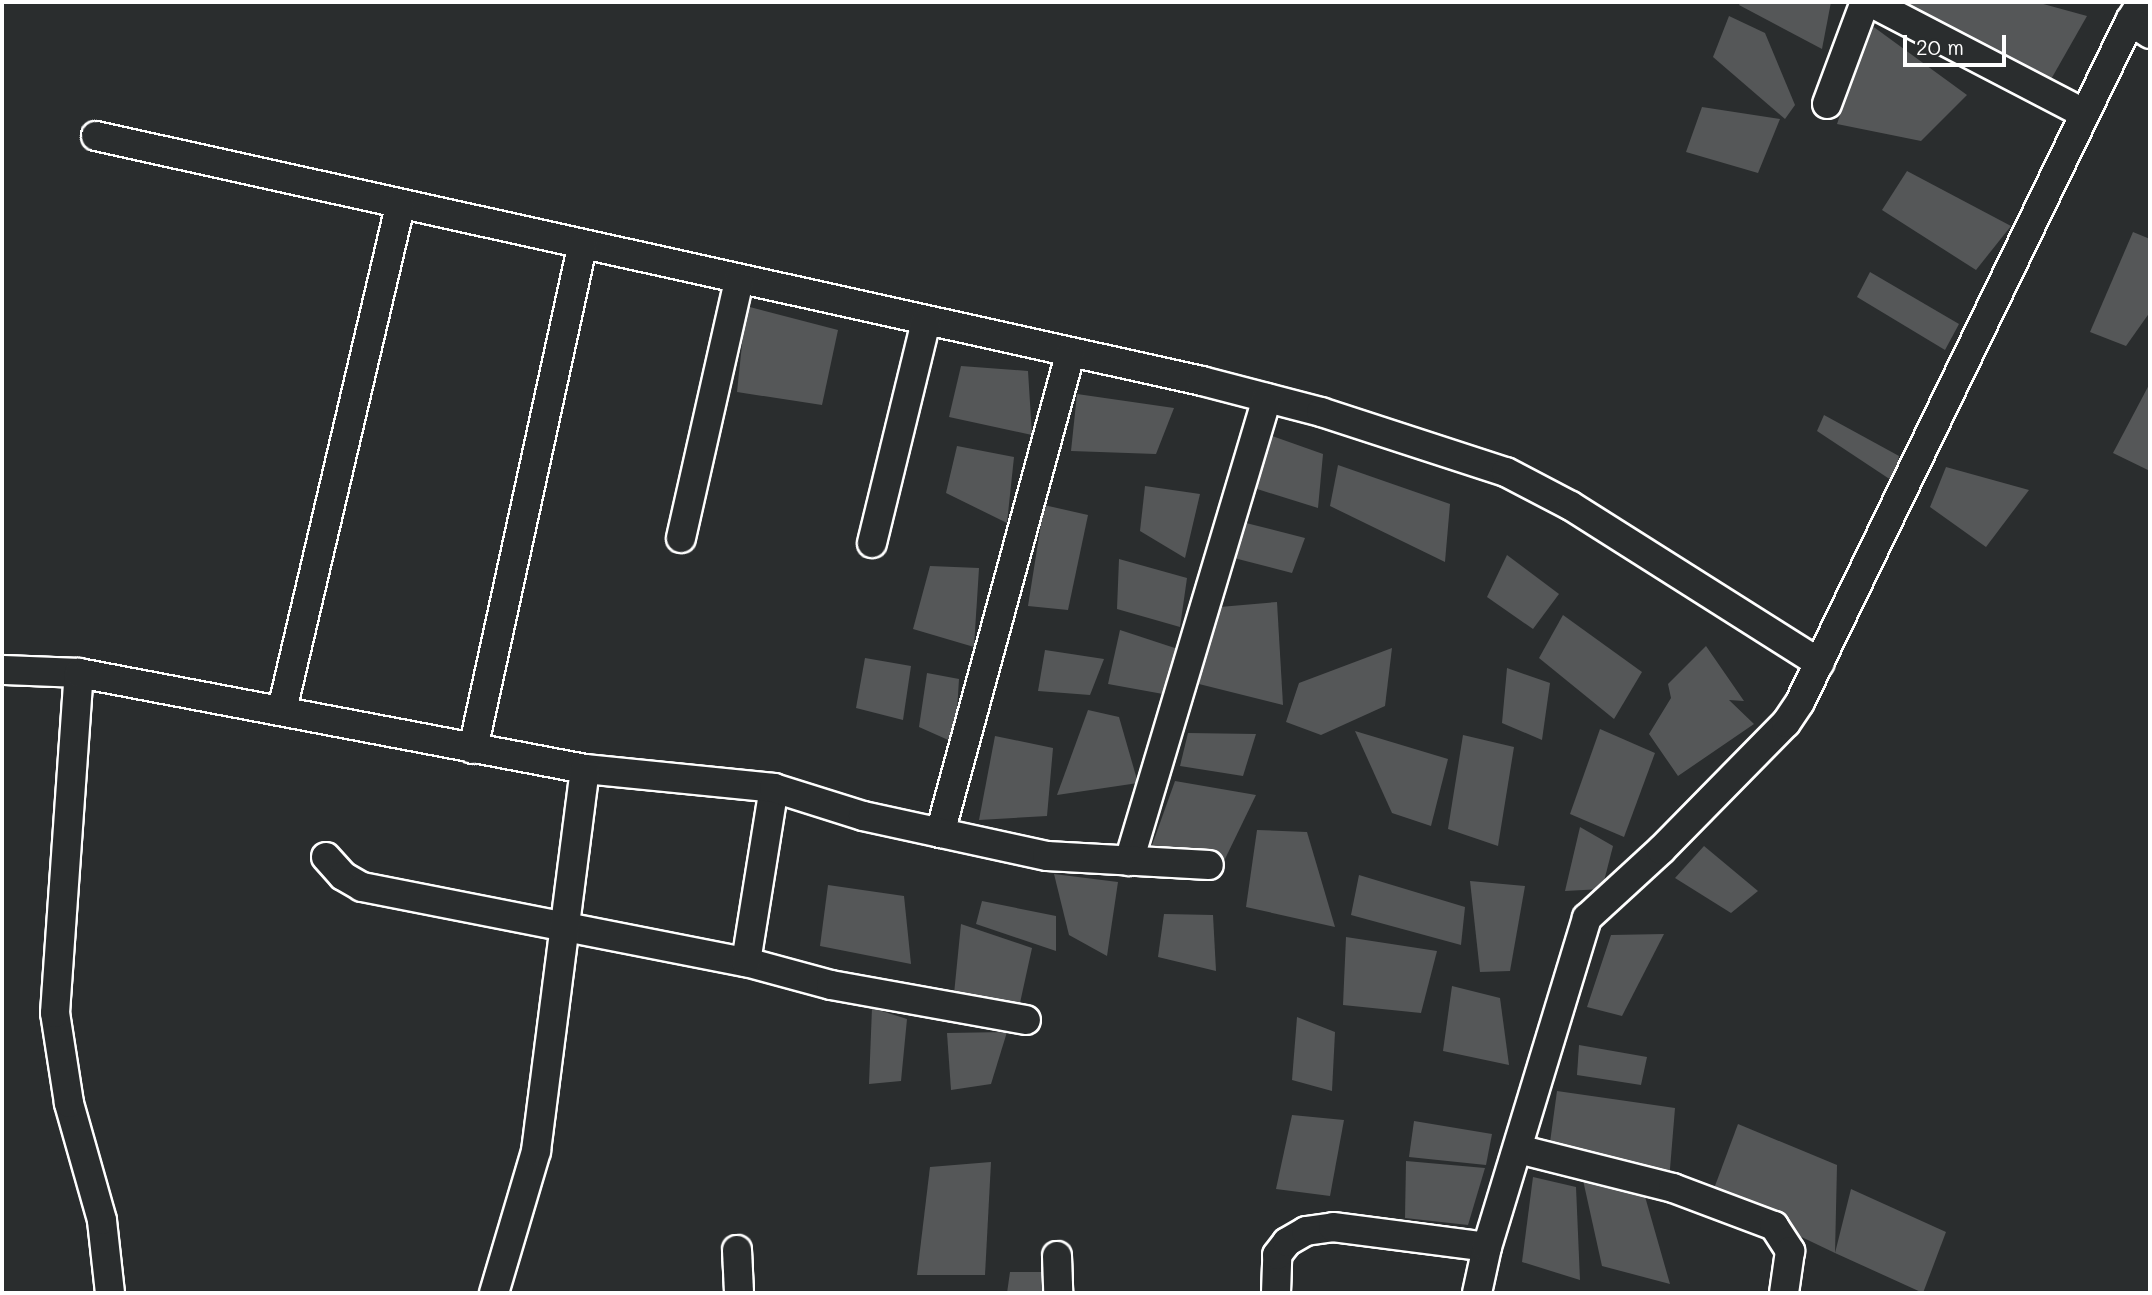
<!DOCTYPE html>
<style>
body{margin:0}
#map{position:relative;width:2152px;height:1295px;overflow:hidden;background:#2a2d2e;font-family:Mali,sans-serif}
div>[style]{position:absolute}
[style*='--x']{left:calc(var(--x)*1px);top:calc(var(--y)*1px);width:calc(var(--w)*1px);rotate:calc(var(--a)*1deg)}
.building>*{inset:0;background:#555758}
.roads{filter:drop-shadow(2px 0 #fff) drop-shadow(-2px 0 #fff) drop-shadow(0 2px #fff) drop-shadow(0 -2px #fff)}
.minor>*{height:28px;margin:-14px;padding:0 14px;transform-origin:14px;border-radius:14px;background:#2a2d2e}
span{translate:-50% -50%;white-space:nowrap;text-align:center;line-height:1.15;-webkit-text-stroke:6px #2a2d2e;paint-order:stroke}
.frame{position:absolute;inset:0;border:4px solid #fff;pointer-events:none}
.scale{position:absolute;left:1903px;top:35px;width:103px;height:32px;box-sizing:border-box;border:4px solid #fff;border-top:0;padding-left:9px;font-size:21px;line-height:24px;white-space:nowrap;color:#fff;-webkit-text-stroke:5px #2a2d2e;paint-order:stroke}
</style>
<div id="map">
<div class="building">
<div style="clip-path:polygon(1741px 2px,1831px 2px,1822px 49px,1739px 5px)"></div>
<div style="clip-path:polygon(1902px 2px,2036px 2px,2087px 16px,2050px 81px)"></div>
<div style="clip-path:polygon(1729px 16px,1765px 33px,1795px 105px,1785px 119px,1713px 57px)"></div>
<div style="clip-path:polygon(1871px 25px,1967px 95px,1921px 141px,1837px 124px)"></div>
<div style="clip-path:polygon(1702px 107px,1780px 119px,1758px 173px,1686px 152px)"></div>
<div style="clip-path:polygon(1907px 171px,2011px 226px,1976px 270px,1882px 210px)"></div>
<div style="clip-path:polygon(2133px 232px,2150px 239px,2150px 312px,2126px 346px,2090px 332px)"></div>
<div style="clip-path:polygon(1870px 272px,1959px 324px,1945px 350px,1857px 297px)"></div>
<div style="clip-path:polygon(746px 306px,838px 330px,822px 405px,737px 392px)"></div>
<div style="clip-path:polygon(961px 366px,1028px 371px,1032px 435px,949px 417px)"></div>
<div style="clip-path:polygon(2150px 383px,2150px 471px,2113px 453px)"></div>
<div style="clip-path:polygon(1077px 394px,1174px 408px,1156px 454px,1071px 451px)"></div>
<div style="clip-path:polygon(1824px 415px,1899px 456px,1894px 482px,1817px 431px)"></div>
<div style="clip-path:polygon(1269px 435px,1323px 454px,1318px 508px,1254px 488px)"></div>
<div style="clip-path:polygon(957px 446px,1014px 457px,1007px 523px,946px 493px)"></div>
<div style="clip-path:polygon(1338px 465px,1450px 504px,1445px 562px,1330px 506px)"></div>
<div style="clip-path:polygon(1946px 467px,2029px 490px,1986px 547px,1930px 507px)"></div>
<div style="clip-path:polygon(1145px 486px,1200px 494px,1185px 558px,1140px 531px)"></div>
<div style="clip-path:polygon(1044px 505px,1088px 515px,1068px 610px,1028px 606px)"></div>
<div style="clip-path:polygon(1242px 522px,1305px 538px,1292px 573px,1234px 558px)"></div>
<div style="clip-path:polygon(1507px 555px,1559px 594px,1533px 629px,1487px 597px)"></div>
<div style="clip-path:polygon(1119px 559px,1187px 578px,1180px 627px,1117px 609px)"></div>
<div style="clip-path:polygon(930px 566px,979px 568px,974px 647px,913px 629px)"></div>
<div style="clip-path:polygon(1277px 602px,1283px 705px,1199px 684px,1208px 608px)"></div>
<div style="clip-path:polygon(1563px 615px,1642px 672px,1614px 719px,1539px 658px)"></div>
<div style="clip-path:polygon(1120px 630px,1184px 651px,1163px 694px,1108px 684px)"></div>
<div style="clip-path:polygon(1706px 646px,1744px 701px,1729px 700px,1754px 724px,1678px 776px,1649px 734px,1671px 698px,1668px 684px)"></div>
<div style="clip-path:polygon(1392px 648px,1385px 706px,1321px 735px,1286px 722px,1299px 683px)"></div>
<div style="clip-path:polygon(1045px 650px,1104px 659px,1090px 695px,1038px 691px)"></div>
<div style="clip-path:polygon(865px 658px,911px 666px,903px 720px,856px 708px)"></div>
<div style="clip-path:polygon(1507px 668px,1550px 683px,1542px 740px,1502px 723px)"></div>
<div style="clip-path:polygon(927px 673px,959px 679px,955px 743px,919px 727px)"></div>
<div style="clip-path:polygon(1088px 710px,1119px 717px,1138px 783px,1057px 795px)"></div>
<div style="clip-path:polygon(1600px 729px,1655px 753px,1624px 837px,1570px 814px)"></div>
<div style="clip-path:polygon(1355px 731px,1448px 759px,1431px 826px,1392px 813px)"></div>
<div style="clip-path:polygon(1188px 733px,1256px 734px,1243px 776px,1180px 766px)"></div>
<div style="clip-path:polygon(1463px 735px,1514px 747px,1498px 846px,1448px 829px)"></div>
<div style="clip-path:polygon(995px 736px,1053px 748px,1047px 816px,979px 820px)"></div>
<div style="clip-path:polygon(1175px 781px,1256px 795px,1224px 861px,1151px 848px)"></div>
<div style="clip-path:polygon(1580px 827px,1613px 846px,1602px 889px,1565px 891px)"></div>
<div style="clip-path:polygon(1257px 830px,1307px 832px,1335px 927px,1246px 907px)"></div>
<div style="clip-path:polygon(1704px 846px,1758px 891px,1731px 913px,1675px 878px)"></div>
<div style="clip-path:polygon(1054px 874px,1118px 882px,1107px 956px,1069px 935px)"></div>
<div style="clip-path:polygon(1359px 875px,1465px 907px,1461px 945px,1351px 915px)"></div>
<div style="clip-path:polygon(1470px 881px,1525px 886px,1510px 971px,1480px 972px)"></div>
<div style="clip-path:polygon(828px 885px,904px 896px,911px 964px,820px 946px)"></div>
<div style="clip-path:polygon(982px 901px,1056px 916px,1056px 951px,976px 924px)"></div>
<div style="clip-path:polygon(1164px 914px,1213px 915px,1216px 971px,1158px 957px)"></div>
<div style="clip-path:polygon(961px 924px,1032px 948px,1020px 1003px,954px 994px)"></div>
<div style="clip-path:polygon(1664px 934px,1622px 1016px,1587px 1007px,1611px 935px)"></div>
<div style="clip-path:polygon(1346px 937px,1437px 951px,1421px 1013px,1343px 1005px)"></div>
<div style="clip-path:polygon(1452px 986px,1500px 998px,1509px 1065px,1443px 1051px)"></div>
<div style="clip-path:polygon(872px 1008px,907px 1019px,901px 1081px,869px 1084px)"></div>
<div style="clip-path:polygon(1297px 1017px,1335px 1032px,1332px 1091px,1292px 1080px)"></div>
<div style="clip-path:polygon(1007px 1032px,991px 1084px,951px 1090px,947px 1033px)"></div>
<div style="clip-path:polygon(1579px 1045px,1647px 1057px,1641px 1085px,1577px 1075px)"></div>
<div style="clip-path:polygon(1557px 1091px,1675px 1108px,1669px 1181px,1548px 1157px)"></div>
<div style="clip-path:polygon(1292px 1115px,1344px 1120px,1330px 1196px,1276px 1189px)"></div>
<div style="clip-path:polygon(1414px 1121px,1492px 1134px,1486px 1165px,1409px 1157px)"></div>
<div style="clip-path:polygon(1738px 1124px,1837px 1165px,1835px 1253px,1712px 1194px)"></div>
<div style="clip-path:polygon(1406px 1161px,1485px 1168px,1468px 1225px,1405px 1218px)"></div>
<div style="clip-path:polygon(991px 1162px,985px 1275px,917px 1275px,930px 1167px)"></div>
<div style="clip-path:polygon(1533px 1177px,1576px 1187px,1580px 1280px,1522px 1262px)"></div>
<div style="clip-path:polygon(1583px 1180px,1642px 1186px,1670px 1284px,1602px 1266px)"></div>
<div style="clip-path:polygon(1851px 1189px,1946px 1232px,1923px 1293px,1835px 1253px)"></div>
<div style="clip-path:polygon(1010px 1272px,1061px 1272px,1059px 1293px,1007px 1293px)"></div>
</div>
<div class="roads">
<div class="minor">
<div style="--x:1870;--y:2;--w:242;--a:27.5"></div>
<div style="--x:2142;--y:2;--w:22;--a:122"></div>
<div style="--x:2130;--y:21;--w:24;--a:33"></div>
<div style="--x:1827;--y:104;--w:109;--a:-69.6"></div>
<div style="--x:96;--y:136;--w:1133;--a:12.49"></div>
<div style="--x:1202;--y:381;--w:123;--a:14.6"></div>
<div style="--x:1321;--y:412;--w:194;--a:18"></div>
<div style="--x:1506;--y:472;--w:73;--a:27.6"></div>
<div style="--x:1571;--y:506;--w:294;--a:32.3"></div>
<div style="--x:681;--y:538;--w:263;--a:-77.3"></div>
<div style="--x:872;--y:543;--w:228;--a:-76.3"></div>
<div style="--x:2;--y:670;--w:77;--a:2.2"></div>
<div style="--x:282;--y:710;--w:518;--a:-76.82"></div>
<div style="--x:473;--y:749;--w:514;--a:-77.75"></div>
<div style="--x:940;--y:833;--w:497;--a:-74.8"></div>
<div style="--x:326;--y:857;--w:25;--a:48"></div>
<div style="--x:343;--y:876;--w:22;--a:30"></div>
<div style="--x:362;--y:887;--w:391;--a:11.1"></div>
<div style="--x:746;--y:962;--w:88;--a:15.1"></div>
<div style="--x:831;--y:985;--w:198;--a:10.2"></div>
<div style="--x:1129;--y:861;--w:483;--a:-73.4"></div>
<div style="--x:746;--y:962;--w:176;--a:-80.9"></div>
<div style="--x:1518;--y:1149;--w:160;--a:14.1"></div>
<div style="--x:1673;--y:1188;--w:108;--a:20.6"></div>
<div style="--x:1774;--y:1226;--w:30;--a:57"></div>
<div style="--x:1790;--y:1251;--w:42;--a:98.1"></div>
<div style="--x:737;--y:1250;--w:43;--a:87.3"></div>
<div style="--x:1057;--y:1256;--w:37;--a:88"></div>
<div style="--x:110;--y:1293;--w:73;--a:-96.3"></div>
<div style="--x:102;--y:1220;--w:122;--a:-105.8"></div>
<div style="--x:69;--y:1103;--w:91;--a:-98.8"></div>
<div style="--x:55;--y:1013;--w:341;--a:-86"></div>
<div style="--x:79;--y:673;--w:515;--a:10.74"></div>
<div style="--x:585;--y:769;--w:190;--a:5.7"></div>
<div style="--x:774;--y:788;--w:93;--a:17.5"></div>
<div style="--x:863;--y:816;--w:188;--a:12.3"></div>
<div style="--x:1047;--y:856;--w:162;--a:3.2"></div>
<div style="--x:494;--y:1293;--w:148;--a:-73.5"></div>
<div style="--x:536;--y:1151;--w:385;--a:-82.7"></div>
<div style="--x:1276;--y:1293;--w:38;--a:-88"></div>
<div style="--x:1277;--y:1255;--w:16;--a:-52"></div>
<div style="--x:1287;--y:1242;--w:22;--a:-30"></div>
<div style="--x:1306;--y:1231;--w:27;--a:-8"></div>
<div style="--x:1333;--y:1227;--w:155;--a:7.4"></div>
<div style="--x:1477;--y:1293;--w:47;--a:-77.7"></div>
<div style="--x:1487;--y:1247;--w:344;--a:-73.1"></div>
<div style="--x:1587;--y:918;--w:100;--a:-42.6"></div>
<div style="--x:1661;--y:850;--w:178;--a:-45.5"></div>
<div style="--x:1786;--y:723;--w:25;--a:-56"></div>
<div style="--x:1800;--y:702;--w:757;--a:-64.15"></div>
</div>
</div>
<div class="frame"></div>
<div class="scale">20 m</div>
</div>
